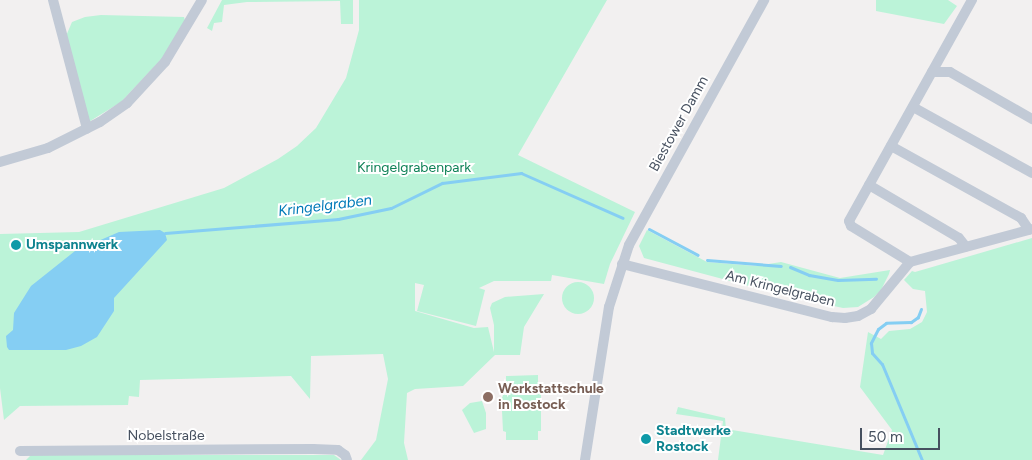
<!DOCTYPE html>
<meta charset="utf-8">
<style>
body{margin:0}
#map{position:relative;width:1032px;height:460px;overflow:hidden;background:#f2f0f0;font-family:Figtree,sans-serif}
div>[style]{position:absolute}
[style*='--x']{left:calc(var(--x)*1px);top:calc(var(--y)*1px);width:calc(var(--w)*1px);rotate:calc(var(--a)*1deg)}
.green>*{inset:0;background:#bbf3d8}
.round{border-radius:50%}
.water>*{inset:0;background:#85cef3}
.stream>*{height:3px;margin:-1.5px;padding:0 1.5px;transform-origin:1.5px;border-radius:1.5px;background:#85cef3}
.minor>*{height:10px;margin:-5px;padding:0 5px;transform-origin:5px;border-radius:5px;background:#c2cad6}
.dots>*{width:14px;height:14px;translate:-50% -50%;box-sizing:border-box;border:2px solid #fff;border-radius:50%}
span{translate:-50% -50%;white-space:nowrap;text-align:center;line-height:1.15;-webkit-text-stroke:4px #fff;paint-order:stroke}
.street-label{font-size:14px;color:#46505f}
.park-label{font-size:14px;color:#0f8257}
.culture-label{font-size:14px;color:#0d838f;font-weight:700}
.left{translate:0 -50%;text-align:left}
.education-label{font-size:14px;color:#785e54;font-weight:700}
.water-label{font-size:15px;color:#007ab8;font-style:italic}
.scale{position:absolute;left:860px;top:428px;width:80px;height:22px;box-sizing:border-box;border:2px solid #46505f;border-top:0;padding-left:6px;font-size:15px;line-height:18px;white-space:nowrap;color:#46505f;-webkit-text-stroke:4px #fff;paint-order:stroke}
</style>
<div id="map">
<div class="green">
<div style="clip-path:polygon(222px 0,353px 0,353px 24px,341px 24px,340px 1px,247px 2px,224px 5px,222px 22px,214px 23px,212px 31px,207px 28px)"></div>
<div style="clip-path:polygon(359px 0,607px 0,518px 155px,635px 212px,610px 264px,604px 284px,552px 275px,551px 281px,494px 281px,479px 288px,485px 290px,476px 326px,417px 311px,424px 285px,415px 283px,415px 311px,474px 328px,488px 327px,494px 352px,494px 325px,490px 308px,492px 303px,505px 297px,544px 294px,524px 327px,520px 355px,495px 355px,463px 386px,415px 389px,407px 393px,404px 443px,408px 460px,361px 460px,376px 440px,388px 379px,383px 354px,311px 356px,310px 399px,291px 376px,140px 380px,139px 397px,129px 396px,128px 405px,20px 406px,4px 420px,0 388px,0 234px,79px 232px,224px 188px,278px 159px,297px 146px,316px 128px,346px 78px,359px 30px)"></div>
<div style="clip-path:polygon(876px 0,948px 0,957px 6px,944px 24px,876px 11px)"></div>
<div style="clip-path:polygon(101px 15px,184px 17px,186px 24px,168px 52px,121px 102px,87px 123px,66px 36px,72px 22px,85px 17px)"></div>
<div style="clip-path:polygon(647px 230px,707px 262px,756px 266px,781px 262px,840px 278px,890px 270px,889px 274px,881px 290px,874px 297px,858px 307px,843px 308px,783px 295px,644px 258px,639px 246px)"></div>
<div style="clip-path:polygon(1032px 238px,1032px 460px,718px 460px,723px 421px,676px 414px,678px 407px,725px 418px,726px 429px,883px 455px,892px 430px,860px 387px,868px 332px,881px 339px,889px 331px,910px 329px,922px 322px,927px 312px,925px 291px,913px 289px,904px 280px,912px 271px,915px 272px)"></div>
<div class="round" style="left:562px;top:282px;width:32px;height:32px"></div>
<div style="clip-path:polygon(538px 375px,538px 383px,541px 383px,541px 404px,538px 405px,538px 410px,541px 411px,541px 431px,538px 431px,538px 440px,506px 440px,506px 432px,503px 431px,502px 411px,506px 410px,506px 405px,502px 405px,502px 384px,506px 384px,506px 376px)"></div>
<div style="clip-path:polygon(482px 401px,486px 413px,486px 429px,474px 433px,462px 410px,470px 403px)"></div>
<div style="clip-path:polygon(31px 455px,334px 455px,341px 460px,26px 460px)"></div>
</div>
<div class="water">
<div style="clip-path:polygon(160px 230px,165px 233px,167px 240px,114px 298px,114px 311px,97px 337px,81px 346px,66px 350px,9px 350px,7px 347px,6px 336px,13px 330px,14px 313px,31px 286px,75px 251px,119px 232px)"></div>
</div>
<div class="stream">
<div style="--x:649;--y:229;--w:55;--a:28"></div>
<div style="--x:165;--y:233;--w:174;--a:-4.6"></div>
<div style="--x:338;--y:219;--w:54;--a:-11.7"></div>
<div style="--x:391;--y:208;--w:57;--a:-26.1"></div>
<div style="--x:442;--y:183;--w:80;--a:-7.2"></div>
<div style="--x:521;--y:173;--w:111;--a:23.8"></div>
<div style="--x:707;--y:260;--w:74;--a:4.6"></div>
<div style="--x:790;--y:267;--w:21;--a:23"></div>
<div style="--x:809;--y:275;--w:29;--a:10"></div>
<div style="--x:838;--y:280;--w:38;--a:-2"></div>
<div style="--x:921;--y:309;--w:9;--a:111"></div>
<div style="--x:918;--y:317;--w:9;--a:144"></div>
<div style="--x:911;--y:322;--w:25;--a:178"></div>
<div style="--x:886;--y:323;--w:10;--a:143"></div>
<div style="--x:878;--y:329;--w:16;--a:117"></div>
<div style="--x:871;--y:343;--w:10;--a:84"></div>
<div style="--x:872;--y:353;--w:15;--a:48"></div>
<div style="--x:882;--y:364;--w:104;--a:67.4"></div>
</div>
<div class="minor">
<div style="--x:53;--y:0;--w:133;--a:75.2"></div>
<div style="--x:932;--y:72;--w:18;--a:0"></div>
<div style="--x:950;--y:72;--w:95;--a:29.8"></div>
<div style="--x:913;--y:107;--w:136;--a:29"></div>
<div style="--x:891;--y:146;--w:149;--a:29"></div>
<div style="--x:1021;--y:218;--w:14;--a:56"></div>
<div style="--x:0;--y:162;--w:50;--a:-16.3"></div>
<div style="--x:48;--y:148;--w:58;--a:-26.6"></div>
<div style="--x:100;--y:122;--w:33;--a:-35"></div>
<div style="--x:127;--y:103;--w:56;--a:-47.2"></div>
<div style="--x:165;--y:62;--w:72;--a:-59.2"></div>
<div style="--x:869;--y:185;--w:104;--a:30.5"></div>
<div style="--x:959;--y:238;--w:11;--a:52"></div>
<div style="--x:910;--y:262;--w:69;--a:-148.6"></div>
<div style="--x:851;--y:226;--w:5;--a:-112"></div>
<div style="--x:849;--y:221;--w:253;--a:-60.9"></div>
<div style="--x:622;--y:264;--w:217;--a:14.2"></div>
<div style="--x:832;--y:317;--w:13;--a:4"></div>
<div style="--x:845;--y:318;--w:13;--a:-9"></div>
<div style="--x:858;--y:316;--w:15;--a:-28"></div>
<div style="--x:871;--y:309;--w:61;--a:-50.3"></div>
<div style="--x:910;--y:262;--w:126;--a:-15.1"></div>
<div style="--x:20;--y:451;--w:293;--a:-0.4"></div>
<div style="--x:313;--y:449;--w:25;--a:2"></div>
<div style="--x:338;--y:450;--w:9;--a:36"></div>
<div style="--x:345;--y:455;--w:5;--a:68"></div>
<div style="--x:585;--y:460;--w:155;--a:-81.1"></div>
<div style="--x:609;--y:307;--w:65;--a:-72.1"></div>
<div style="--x:629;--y:245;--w:280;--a:-61.1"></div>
</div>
<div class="dots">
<div style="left:16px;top:245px;background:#0f9aa8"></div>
<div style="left:488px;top:397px;background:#8d6e63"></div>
<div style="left:646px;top:439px;background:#0f9aa8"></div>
</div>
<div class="street-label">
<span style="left:679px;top:124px;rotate:-61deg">Biestower Damm</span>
<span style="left:780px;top:289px;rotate:14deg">Am Kringelgraben</span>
<span style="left:166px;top:436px">Nobelstraße</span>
</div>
<div class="park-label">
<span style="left:414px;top:168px">Kringelgrabenpark</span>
</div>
<div class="culture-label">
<span class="left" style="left:26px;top:245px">Umspannwerk</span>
<span class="left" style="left:656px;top:439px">Stadtwerke<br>Rostock</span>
</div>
<div class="education-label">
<span class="left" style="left:498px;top:397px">Werkstattschule<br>in Rostock</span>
</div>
<div class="water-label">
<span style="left:325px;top:206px;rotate:-7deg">Kringelgraben</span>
</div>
<div class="scale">50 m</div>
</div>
